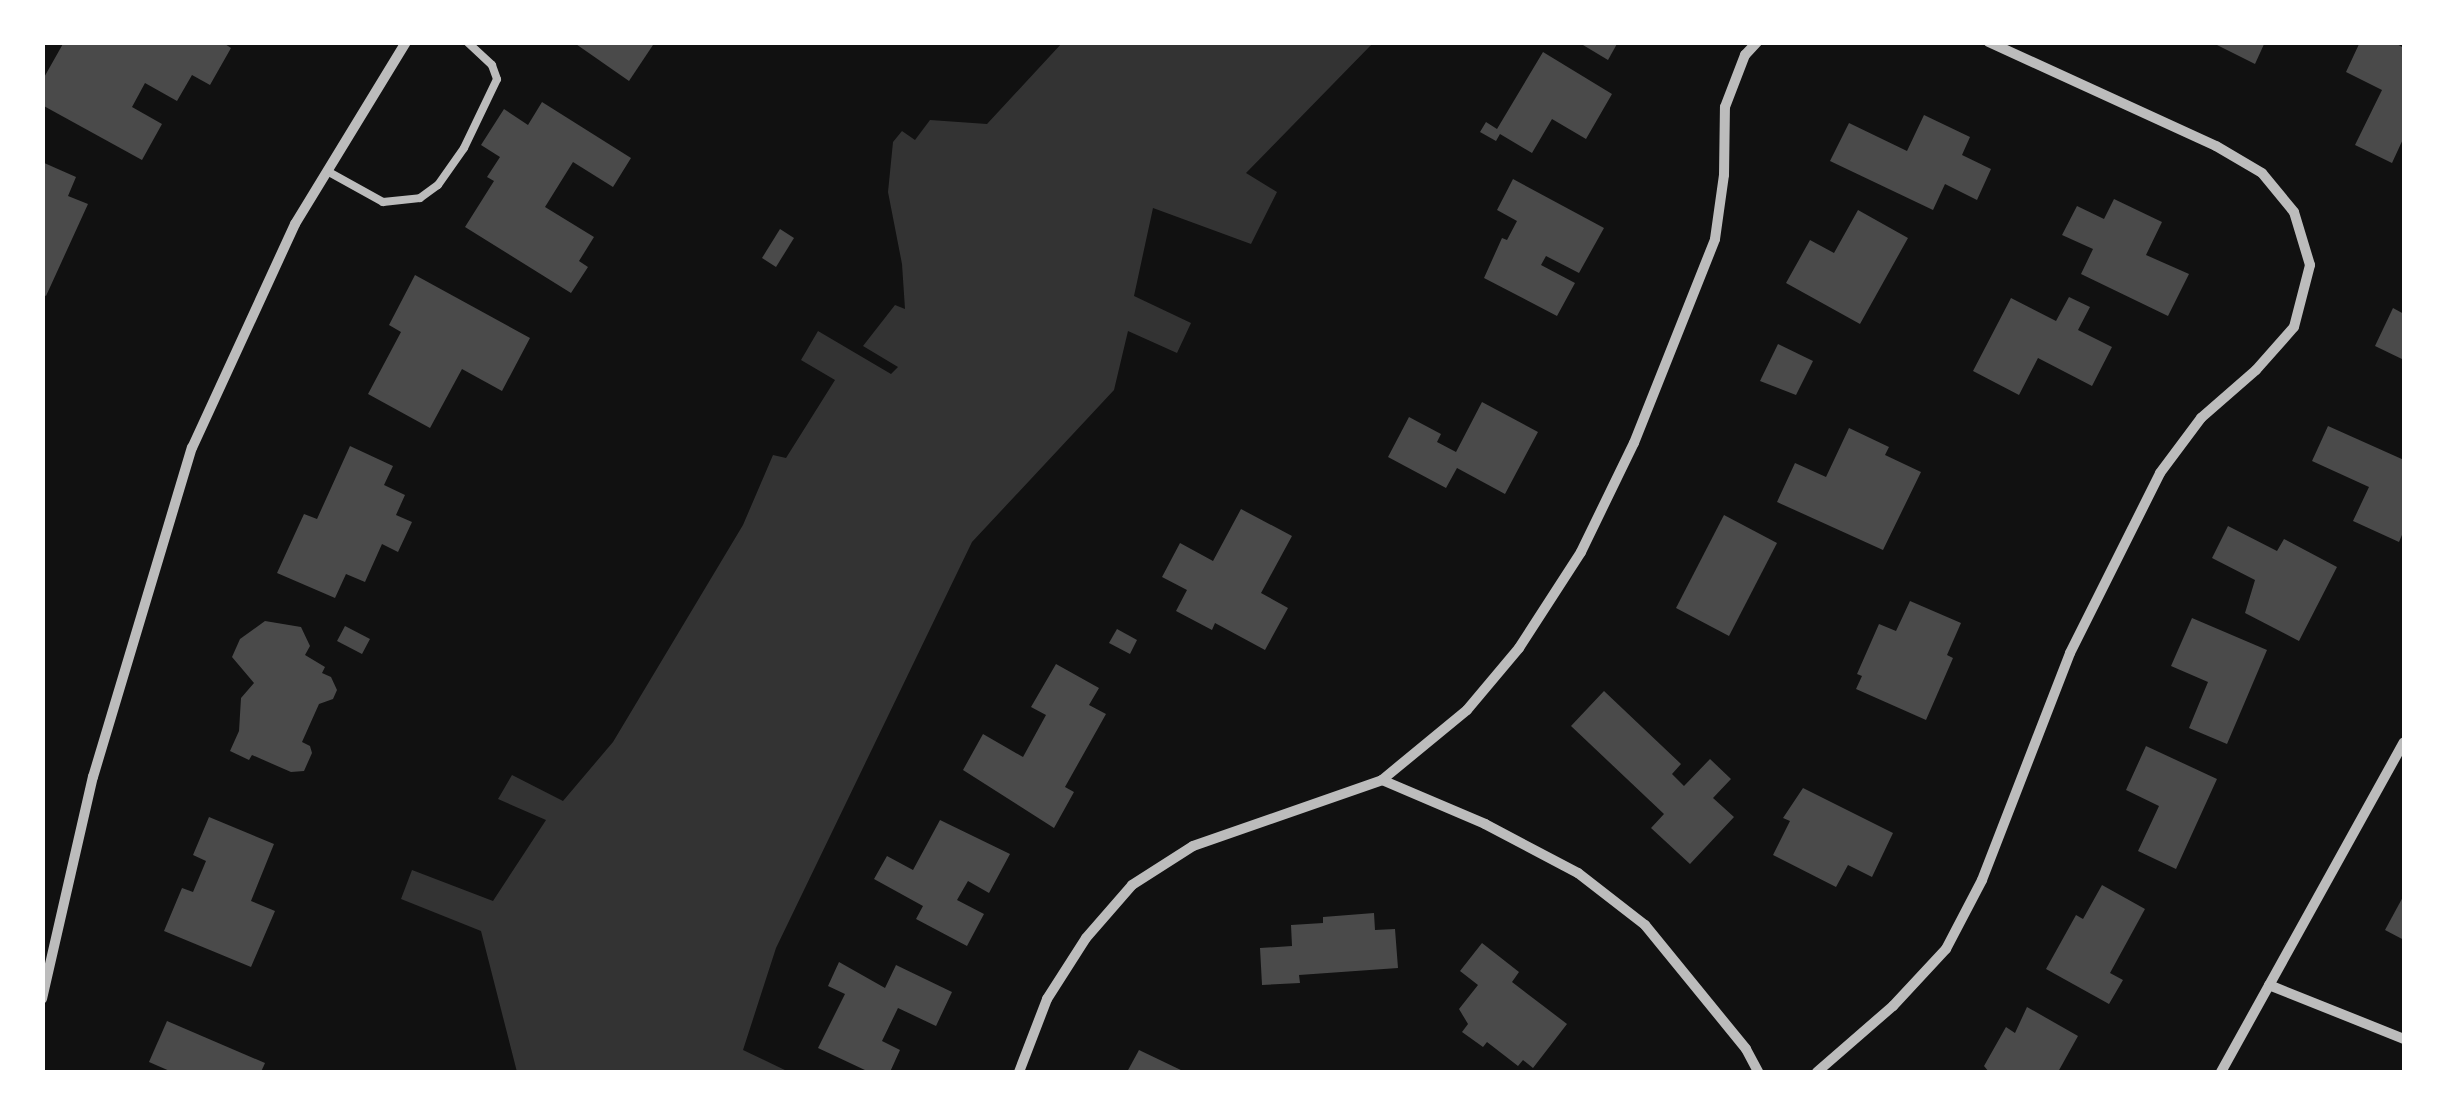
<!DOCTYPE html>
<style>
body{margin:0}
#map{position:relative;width:2447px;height:1115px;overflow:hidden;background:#111;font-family:"Space Grotesk",sans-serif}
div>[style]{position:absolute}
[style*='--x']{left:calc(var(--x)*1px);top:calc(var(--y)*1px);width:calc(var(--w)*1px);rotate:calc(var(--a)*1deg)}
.water>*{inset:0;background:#333}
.building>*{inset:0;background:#4a4a4a}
.service>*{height:8px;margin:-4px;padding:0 4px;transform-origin:4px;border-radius:4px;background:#bcbcbc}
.minor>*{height:10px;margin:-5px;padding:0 5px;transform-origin:5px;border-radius:5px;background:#bcbcbc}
span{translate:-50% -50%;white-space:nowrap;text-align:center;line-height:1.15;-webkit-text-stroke:9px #fff;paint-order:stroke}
.frame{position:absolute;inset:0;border:45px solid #fff;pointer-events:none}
</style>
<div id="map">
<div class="water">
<div style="clip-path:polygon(1062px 43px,1373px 43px,1246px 173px,1277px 192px,1251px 244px,1153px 208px,1134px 296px,1191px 323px,1177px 353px,1128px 331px,1114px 390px,972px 542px,776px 948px,743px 1050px,789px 1072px,517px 1072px,481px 931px,401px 899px,412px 870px,493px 901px,546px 820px,498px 799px,512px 775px,563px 801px,613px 742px,743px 525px,773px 455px,786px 458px,835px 380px,801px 360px,818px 331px,891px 374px,898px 367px,863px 346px,895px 305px,905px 309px,902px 264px,888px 192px,893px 142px,902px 131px,915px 140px,930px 120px,987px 124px)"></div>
</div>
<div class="building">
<div style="clip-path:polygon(64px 42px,222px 42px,231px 48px,210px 85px,192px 75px,177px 101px,145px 83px,132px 107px,162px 124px,142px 160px,42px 105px,42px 81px)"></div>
<div style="clip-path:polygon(573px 42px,655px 42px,629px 81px)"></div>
<div style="clip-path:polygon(1578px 42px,1618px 42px,1608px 60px)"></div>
<div style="clip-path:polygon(2211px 42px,2265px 42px,2255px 64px)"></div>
<div style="clip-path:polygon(2360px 42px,2393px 42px,2404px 48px,2404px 137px,2392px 163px,2355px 145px,2382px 90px,2346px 72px)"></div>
<div style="clip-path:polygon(1543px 52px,1612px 94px,1586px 139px,1552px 119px,1532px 153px,1500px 134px,1496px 141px,1480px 132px,1486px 122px,1497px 129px)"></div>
<div style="clip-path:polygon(542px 102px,631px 158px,613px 187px,573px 162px,545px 207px,594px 237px,579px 261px,588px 267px,571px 293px,465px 227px,494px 181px,487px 177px,500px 157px,481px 145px,504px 109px,528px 125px)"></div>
<div style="clip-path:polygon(1924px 115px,1970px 137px,1962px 155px,1991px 169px,1977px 200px,1945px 184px,1933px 210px,1830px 161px,1849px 123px,1907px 151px)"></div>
<div style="clip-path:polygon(42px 162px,76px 177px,68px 196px,88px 204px,46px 296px,42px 294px)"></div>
<div style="clip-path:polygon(1513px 179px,1604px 228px,1579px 273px,1546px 256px,1541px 265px,1575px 283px,1557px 316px,1484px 278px,1502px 238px,1507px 240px,1517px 221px,1497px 210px)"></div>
<div style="clip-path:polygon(2114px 199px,2162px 222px,2146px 255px,2189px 274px,2168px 316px,2081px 274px,2093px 249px,2062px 235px,2077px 206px,2104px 219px)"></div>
<div style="clip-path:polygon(1858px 210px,1908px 238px,1860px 324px,1786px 283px,1810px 240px,1834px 253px)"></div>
<div style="clip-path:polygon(780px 229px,794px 238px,776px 267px,762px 258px)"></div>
<div style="clip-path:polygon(415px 275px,530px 338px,502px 391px,462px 369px,430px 428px,368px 394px,401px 332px,389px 325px)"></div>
<div style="clip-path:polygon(2069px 297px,2090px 307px,2078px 330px,2112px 347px,2092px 386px,2038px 358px,2019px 395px,1973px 371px,2011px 298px,2056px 321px)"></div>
<div style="clip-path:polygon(2393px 308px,2404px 314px,2404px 360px,2375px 346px)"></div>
<div style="clip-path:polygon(1778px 344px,1813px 361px,1796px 395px,1760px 381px)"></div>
<div style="clip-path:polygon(1482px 402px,1538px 432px,1505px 494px,1457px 468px,1446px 488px,1388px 457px,1409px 417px,1441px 434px,1437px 442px,1456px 452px)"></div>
<div style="clip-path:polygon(2328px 426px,2404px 460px,2404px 530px,2399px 542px,2353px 521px,2369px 487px,2312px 461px)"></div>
<div style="clip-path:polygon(1849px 428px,1889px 447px,1885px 455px,1921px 472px,1883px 550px,1777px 502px,1795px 463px,1826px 477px)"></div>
<div style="clip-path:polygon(350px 446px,393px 466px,384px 485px,405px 495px,396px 515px,412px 522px,398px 552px,382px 544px,365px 582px,346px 574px,335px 598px,277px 573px,304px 514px,317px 519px)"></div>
<div style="clip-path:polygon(1241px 509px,1292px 536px,1261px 593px,1288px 608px,1265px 650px,1215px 623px,1212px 630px,1176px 611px,1187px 590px,1162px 577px,1180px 543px,1213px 561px)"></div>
<div style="clip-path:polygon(1724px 515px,1777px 543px,1729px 636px,1676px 608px)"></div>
<div style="clip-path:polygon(2228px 526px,2277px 551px,2284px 539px,2337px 567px,2299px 641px,2245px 613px,2255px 580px,2212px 558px)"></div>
<div style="clip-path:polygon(1910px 601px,1961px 623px,1947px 655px,1953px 658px,1926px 720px,1856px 689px,1862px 676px,1857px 674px,1879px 624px,1896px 631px)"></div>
<div style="clip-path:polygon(2192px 618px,2267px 650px,2227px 744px,2189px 728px,2208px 682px,2171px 666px)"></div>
<div style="clip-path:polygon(265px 621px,301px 627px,310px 646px,305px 655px,325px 667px,322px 673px,331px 677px,337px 690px,333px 699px,319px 704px,302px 742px,310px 746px,312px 753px,304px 771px,291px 772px,252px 755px,249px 760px,230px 751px,239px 731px,241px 698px,254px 683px,232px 657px,240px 639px)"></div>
<div style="clip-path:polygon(345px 626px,370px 639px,362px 654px,337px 641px)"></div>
<div style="clip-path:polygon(1117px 629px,1137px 640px,1130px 654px,1109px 643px)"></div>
<div style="clip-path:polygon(1056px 664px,1099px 688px,1089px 705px,1106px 714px,1065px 787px,1074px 792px,1054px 828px,963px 770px,983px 734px,1023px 757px,1046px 715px,1031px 707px)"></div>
<div style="clip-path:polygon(1604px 691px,1681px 764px,1672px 774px,1684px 786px,1710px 759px,1731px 779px,1713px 798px,1734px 817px,1690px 864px,1651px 828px,1664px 814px,1571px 726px)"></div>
<div style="clip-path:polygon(2146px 746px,2217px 779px,2176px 869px,2138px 851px,2159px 806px,2126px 790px)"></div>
<div style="clip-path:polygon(1803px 788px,1893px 833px,1872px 877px,1848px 865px,1836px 887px,1773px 855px,1790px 821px,1783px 818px)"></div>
<div style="clip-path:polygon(209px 817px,274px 844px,251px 901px,275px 911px,251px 967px,164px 931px,182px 888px,193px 892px,206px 861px,193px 855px)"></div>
<div style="clip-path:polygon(940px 820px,1010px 854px,989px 893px,968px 881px,957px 900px,984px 914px,967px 946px,916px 919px,923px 906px,874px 879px,887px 856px,913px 870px)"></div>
<div style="clip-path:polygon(2102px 885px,2145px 909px,2110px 973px,2123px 980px,2109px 1004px,2046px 969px,2076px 915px,2083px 919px)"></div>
<div style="clip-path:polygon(2404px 895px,2404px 940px,2385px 930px)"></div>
<div style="clip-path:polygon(1374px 913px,1375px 930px,1395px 929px,1398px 968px,1299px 975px,1300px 983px,1262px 985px,1260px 948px,1292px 946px,1291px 925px,1323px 923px,1323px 917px)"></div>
<div style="clip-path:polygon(1482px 943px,1519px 972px,1512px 982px,1567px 1024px,1533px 1068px,1523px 1060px,1518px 1066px,1487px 1042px,1483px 1047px,1462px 1032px,1468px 1024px,1459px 1009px,1478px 985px,1460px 971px)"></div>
<div style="clip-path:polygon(839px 962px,885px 988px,896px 965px,952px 992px,936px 1026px,898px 1008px,882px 1041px,900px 1050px,890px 1072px,867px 1071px,818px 1048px,845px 994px,828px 986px)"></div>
<div style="clip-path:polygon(2027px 1007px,2078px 1036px,2058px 1072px,1989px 1072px,1984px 1066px,2006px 1027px,2015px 1033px)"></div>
<div style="clip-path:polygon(167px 1021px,265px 1063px,261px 1072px,172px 1072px,149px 1062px)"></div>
<div style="clip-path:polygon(1139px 1050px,1185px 1072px,1127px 1072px)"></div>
</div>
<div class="service">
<div style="--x:327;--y:171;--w:64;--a:29"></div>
<div style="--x:383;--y:202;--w:37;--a:-6"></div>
<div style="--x:420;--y:198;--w:22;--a:-36"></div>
<div style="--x:438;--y:185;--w:45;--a:-54.9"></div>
<div style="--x:464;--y:148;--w:76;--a:-64.4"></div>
<div style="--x:497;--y:79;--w:15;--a:-110"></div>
<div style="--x:492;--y:65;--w:34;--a:-137"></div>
</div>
<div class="minor">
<div style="--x:1382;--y:780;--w:110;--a:-39.5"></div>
<div style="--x:1467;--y:710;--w:81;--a:-50"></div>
<div style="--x:1519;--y:648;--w:114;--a:-57.1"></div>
<div style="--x:1581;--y:552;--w:121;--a:-64.1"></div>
<div style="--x:1634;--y:443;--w:219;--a:-68.3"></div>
<div style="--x:1715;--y:239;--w:65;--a:-82"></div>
<div style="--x:1724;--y:175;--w:68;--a:-89.2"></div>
<div style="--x:1725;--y:107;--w:56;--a:-69"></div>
<div style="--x:1745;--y:55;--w:18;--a:-47"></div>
<div style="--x:2269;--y:985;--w:145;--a:21.8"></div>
<div style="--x:42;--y:999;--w:228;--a:-77.1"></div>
<div style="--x:93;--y:777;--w:344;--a:-73.3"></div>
<div style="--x:192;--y:448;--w:247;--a:-65.3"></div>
<div style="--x:295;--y:224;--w:213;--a:-58.6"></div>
<div style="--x:1019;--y:1072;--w:78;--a:-69"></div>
<div style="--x:1047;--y:999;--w:72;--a:-57.4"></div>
<div style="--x:1086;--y:938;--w:70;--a:-49"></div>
<div style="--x:1132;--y:885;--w:72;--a:-32.6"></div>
<div style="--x:1193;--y:846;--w:200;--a:-19.2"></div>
<div style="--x:1382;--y:780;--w:112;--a:23.1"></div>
<div style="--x:1485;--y:824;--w:105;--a:27.8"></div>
<div style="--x:1578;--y:873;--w:85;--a:37.8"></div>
<div style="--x:1645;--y:925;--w:160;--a:50.8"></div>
<div style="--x:1746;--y:1049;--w:26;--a:62"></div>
<div style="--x:1817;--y:1072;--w:101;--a:-41"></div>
<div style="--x:1893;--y:1006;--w:78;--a:-47.1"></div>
<div style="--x:1946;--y:949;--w:78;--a:-62.4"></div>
<div style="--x:1982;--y:880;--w:243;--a:-68.8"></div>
<div style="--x:2070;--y:653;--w:201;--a:-63.4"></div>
<div style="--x:2160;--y:473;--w:69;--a:-53.3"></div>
<div style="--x:2201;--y:418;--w:73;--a:-41.1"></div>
<div style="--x:2256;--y:370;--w:57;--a:-48.5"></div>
<div style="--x:2294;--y:327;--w:64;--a:-75.5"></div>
<div style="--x:2310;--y:265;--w:55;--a:-106.8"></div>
<div style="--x:2294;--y:212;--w:50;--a:-129.4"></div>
<div style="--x:2262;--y:173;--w:53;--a:-149.6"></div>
<div style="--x:2216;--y:146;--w:250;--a:-155.4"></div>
<div style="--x:2221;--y:1072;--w:377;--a:-61"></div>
</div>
<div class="frame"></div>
</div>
